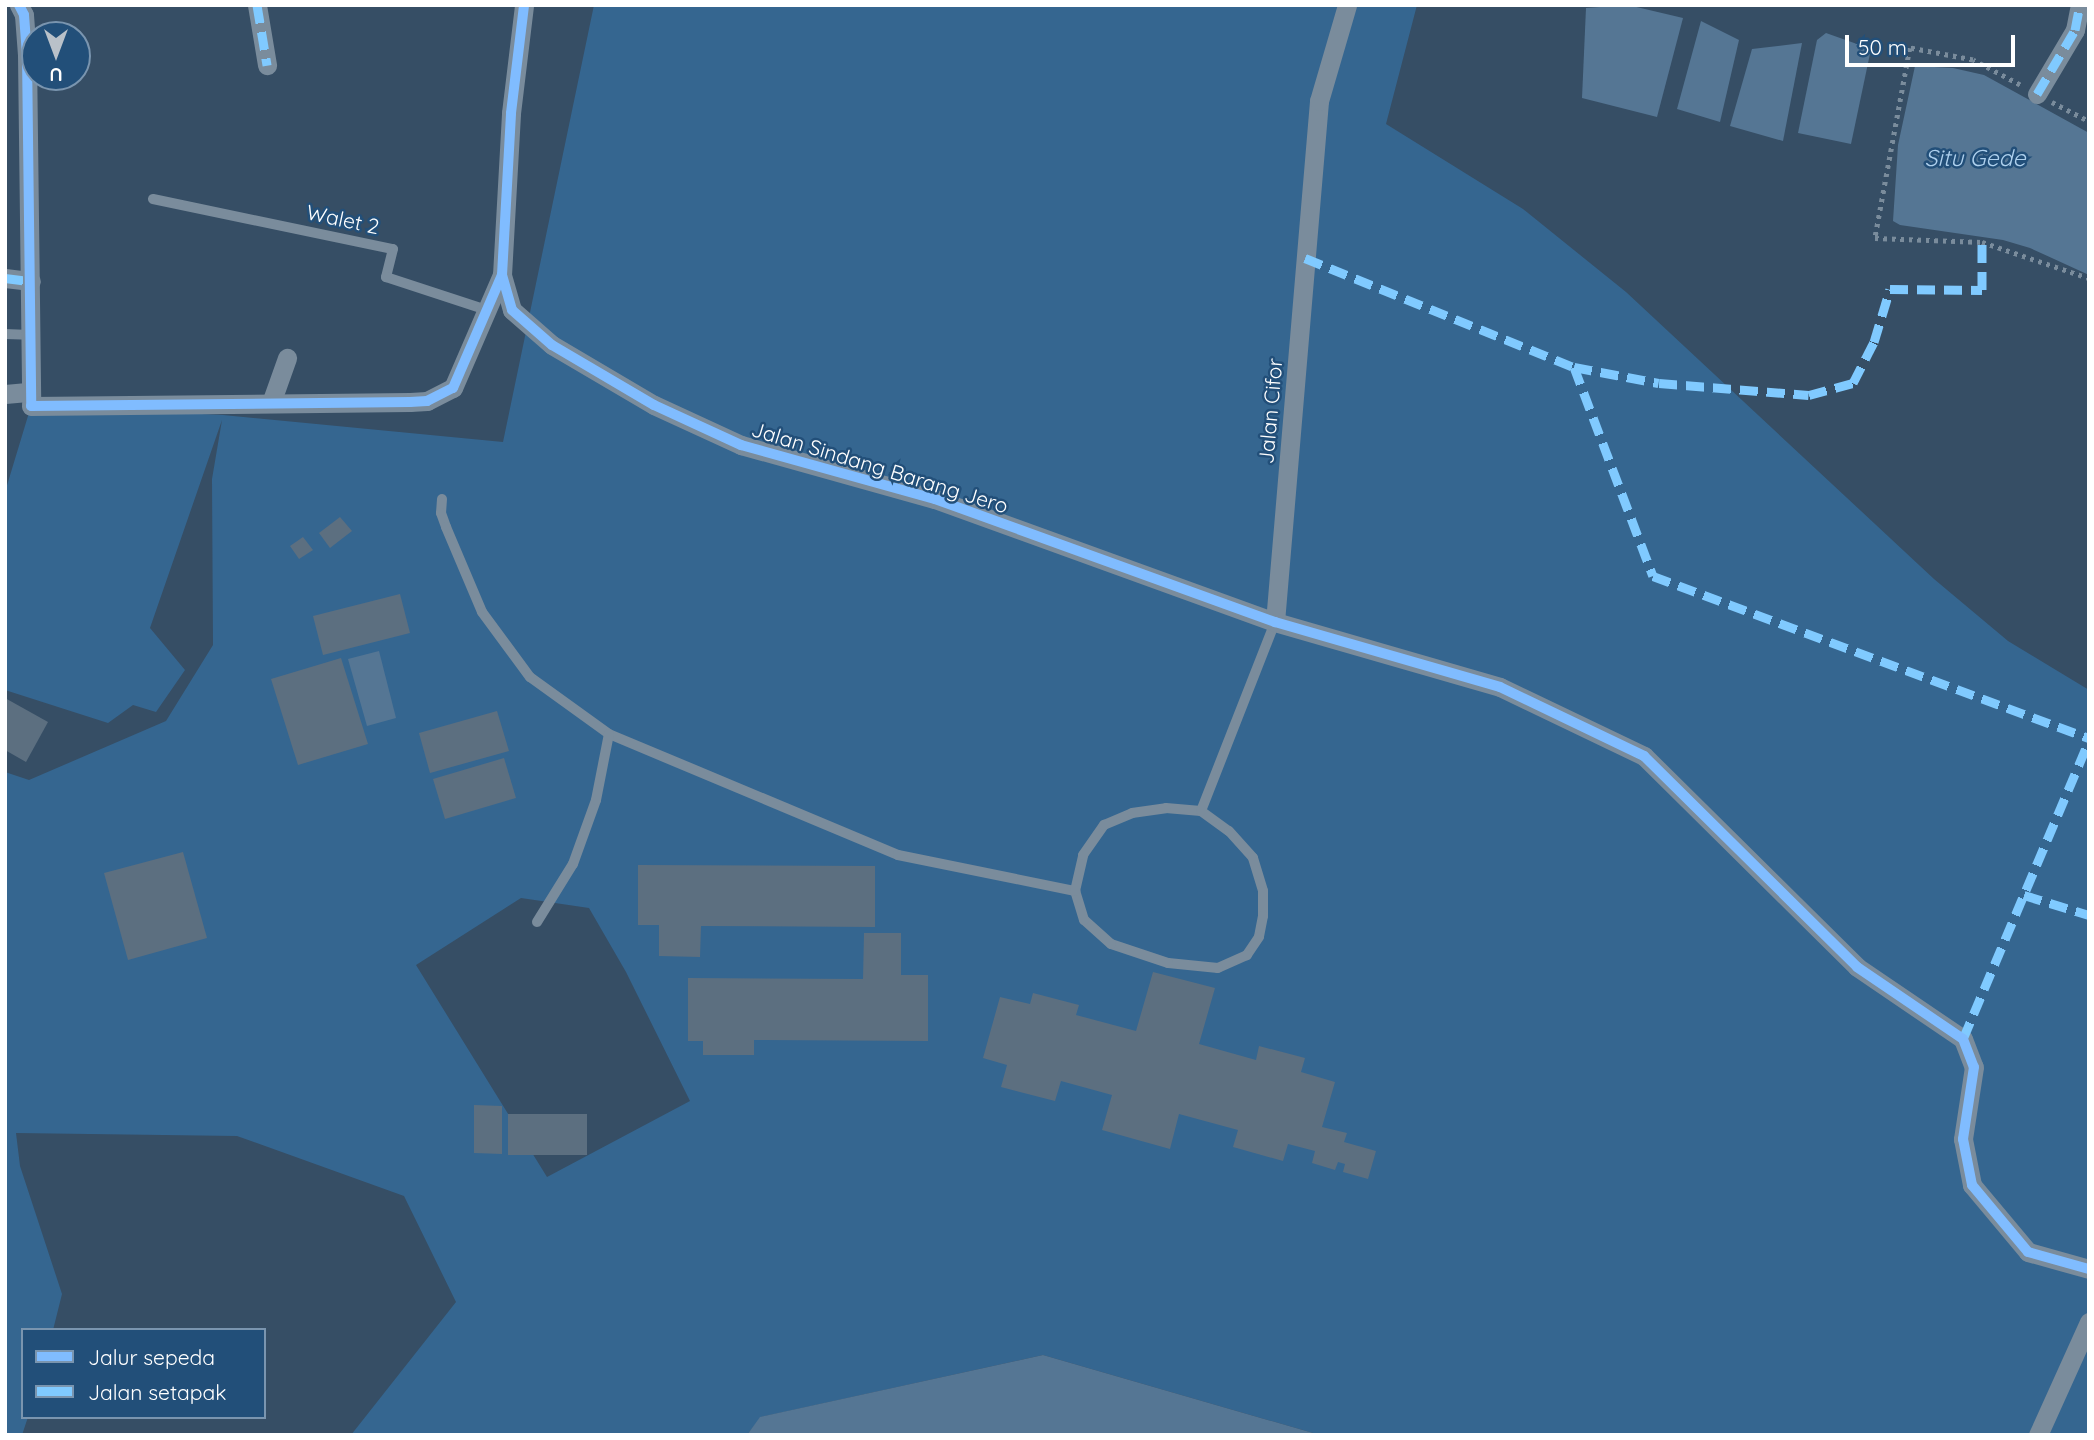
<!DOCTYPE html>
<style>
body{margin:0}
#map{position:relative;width:2094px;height:1440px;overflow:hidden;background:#364e65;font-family:Quicksand,sans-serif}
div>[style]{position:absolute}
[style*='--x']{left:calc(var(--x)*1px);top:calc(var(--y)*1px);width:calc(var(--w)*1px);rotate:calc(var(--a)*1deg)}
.green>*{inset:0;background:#356690}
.water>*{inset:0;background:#557694}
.building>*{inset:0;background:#5c6f80}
.path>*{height:4.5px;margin-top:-2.25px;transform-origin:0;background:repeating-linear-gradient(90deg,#7a8c9c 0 3.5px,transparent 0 8.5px)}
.service>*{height:10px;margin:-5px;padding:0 5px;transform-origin:5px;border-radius:5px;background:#7a8c9c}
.minor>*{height:19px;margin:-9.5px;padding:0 9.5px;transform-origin:9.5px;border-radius:9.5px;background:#7a8c9c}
.quiet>*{height:9px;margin-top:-4.5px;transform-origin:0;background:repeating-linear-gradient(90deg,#80caff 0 18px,transparent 0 27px)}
.cycleway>*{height:10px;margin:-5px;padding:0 5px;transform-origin:5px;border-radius:5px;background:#80bcff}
span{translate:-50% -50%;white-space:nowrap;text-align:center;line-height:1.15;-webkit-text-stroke:5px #224f79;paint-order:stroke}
.street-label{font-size:21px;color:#fff}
.water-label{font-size:23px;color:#aed0ed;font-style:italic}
.frame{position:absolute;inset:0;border:7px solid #fff;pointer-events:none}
.legend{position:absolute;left:21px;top:1328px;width:245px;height:91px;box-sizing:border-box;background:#224f79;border:2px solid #7a95af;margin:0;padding:9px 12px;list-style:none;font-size:21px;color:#fff}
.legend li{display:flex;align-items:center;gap:14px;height:35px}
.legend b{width:35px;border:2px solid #7a95af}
.north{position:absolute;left:21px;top:21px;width:70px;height:70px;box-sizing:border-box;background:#224f79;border:2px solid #7a95af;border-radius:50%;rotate:180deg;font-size:19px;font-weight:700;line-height:28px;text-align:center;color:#fff}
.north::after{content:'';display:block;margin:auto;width:24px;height:32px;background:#b9c1c9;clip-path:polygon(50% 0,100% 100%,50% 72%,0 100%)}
.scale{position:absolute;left:1845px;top:35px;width:170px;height:32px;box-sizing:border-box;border:4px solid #fff;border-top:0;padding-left:9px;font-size:21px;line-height:24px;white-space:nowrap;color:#fff;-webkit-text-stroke:5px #224f79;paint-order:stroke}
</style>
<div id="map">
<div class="green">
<div style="clip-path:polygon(evenodd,594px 5px,1417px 5px,1386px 124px,1523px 209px,1626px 292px,1934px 579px,2008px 641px,2089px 690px,2089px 1435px,1320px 1435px,1043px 1355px,761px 1417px,747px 1435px,351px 1435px,456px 1302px,404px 1196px,237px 1136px,16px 1133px,20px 1166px,62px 1294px,53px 1330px,23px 1330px,23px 1417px,28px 1417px,22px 1435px,5px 1435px,5px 772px,29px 780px,166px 721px,213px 645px,212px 479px,222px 420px,150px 628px,185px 670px,156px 712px,133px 705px,108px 723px,5px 690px,5px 492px,31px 406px,223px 415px,503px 442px,594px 5px,521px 898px,589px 908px,626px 972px,690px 1101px,547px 1177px,416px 965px,521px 898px)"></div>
</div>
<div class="water">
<div style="clip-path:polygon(1628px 5px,1683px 18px,1657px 117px,1582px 98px,1586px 8px)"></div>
<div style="clip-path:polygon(1701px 21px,1739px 40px,1720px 122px,1677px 109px)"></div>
<div style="clip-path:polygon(1826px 33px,1871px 49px,1851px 144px,1798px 133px,1817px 40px)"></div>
<div style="clip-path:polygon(1802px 43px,1783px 141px,1730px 126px,1752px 49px)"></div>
<div style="clip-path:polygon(1915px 66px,1953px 68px,1984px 75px,2089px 133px,2089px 275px,2030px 248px,2003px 240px,1900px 225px,1893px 221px,1898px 145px)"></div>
<div style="clip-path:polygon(379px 651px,396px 718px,367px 726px,348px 659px)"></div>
<div style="clip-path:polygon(1043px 1355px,1320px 1435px,747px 1435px,760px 1417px)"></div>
</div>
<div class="building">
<div style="clip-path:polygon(340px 517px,352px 531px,330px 548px,319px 533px)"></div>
<div style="clip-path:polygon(303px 537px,313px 550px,299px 559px,290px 546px)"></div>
<div style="clip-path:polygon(400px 594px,410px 633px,323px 655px,313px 616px)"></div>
<div style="clip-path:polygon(341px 658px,368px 744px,298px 765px,271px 679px)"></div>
<div style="clip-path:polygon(5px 698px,48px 722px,26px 762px,5px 750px)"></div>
<div style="clip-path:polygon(497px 711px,509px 751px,430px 773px,419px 733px)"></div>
<div style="clip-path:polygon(504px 758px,516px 798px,445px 819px,433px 779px)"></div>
<div style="clip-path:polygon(183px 852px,207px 938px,128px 960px,104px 873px)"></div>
<div style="clip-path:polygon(638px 865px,875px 866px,875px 927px,701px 926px,700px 957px,659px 956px,659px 925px,638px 925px)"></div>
<div style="clip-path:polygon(864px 933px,901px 933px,901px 975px,928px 975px,928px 1041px,754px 1040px,754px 1055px,703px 1055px,703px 1041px,688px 1041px,688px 978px,863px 979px)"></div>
<div style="clip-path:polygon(1153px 972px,1215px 988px,1199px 1044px,1256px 1060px,1259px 1046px,1305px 1058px,1301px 1072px,1335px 1082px,1322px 1127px,1347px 1133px,1344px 1142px,1376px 1151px,1368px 1179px,1343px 1172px,1345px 1164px,1338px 1162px,1335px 1170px,1312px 1163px,1315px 1151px,1288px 1144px,1283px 1161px,1233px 1147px,1238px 1130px,1179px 1114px,1170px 1149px,1102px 1130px,1112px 1095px,1061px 1081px,1055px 1101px,1001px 1087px,1007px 1065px,983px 1058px,1000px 997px,1030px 1004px,1033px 993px,1079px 1005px,1076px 1015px,1136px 1031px)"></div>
<div style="clip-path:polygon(474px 1105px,502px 1106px,502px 1154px,474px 1153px)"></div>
<div style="clip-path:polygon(508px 1114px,587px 1114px,587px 1155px,508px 1155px)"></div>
</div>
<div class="path">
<div style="--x:2020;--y:85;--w:53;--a:-152"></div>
<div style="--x:1973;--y:60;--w:64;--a:-169.2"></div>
<div style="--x:1910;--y:48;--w:193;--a:100.4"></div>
<div style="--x:1875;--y:238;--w:107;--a:2.1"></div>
<div style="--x:1982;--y:242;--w:113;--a:18.6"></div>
<div style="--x:2052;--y:102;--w:42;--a:27.2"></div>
</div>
<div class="service">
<div style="--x:153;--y:199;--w:245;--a:11.8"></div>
<div style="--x:393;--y:249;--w:29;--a:104"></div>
<div style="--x:386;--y:277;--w:106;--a:18.1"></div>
<div style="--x:5;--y:334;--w:25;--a:2"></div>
<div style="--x:442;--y:499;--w:14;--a:94"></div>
<div style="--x:441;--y:513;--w:15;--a:70"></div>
<div style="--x:446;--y:527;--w:92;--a:67"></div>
<div style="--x:482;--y:612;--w:81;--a:53.6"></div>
<div style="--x:530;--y:677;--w:97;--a:35.8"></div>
<div style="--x:609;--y:734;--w:313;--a:22.7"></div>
<div style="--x:898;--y:855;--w:181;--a:11.5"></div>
<div style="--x:1166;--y:808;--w:35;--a:5"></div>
<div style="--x:1201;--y:811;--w:34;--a:36"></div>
<div style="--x:1229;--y:831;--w:36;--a:48"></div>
<div style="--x:1253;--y:858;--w:34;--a:73"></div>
<div style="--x:1263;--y:891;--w:25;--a:90"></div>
<div style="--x:1263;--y:916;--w:21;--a:101"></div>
<div style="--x:1259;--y:937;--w:22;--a:124"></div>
<div style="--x:1247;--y:955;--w:32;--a:156"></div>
<div style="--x:1218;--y:968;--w:50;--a:-174.3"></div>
<div style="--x:1168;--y:963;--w:60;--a:-161.6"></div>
<div style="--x:1111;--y:944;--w:36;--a:-138"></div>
<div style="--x:1084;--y:920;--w:30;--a:-107"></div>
<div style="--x:1075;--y:891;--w:37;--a:-77"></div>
<div style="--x:1083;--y:855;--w:37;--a:-55"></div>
<div style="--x:1104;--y:825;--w:30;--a:-23"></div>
<div style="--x:1132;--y:813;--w:34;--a:-8"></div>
<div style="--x:1201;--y:811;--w:203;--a:-68.6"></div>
<div style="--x:537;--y:922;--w:68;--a:-58.2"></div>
<div style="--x:573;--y:864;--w:68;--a:-70.2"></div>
<div style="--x:596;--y:800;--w:67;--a:-78.9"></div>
</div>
<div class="minor">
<div style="--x:19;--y:5;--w:11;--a:63"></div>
<div style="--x:24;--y:15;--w:40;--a:85.7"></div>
<div style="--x:27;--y:55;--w:351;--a:89.3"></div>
<div style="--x:31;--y:406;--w:379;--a:-0.6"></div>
<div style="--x:410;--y:402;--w:17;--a:-3"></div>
<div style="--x:427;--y:401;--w:29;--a:-27"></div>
<div style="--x:453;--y:388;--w:123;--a:-66.6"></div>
<div style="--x:502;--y:275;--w:162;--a:-86.8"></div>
<div style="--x:511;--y:113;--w:109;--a:-83.1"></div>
<div style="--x:257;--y:5;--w:61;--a:80.5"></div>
<div style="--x:2037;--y:94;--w:74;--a:-59.3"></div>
<div style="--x:2075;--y:30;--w:25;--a:-79"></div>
<div style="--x:502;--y:275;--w:36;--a:74"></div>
<div style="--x:512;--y:310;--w:53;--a:41.2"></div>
<div style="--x:552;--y:345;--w:118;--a:30.5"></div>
<div style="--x:654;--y:405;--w:96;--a:24.7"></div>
<div style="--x:741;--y:445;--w:201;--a:15.6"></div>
<div style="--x:935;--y:499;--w:362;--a:19.9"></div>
<div style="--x:1275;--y:622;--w:234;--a:16.1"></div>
<div style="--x:1500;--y:687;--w:160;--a:25.6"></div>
<div style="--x:1644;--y:756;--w:300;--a:44.7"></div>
<div style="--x:1857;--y:967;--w:128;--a:34.2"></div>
<div style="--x:1963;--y:1039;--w:30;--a:69"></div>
<div style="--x:1974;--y:1067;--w:73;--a:98.7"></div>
<div style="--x:1963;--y:1139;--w:47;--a:78.9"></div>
<div style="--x:1972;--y:1185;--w:87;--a:50.1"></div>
<div style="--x:2028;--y:1252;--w:63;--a:15.6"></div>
<div style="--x:5;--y:278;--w:26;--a:7"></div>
<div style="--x:5;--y:394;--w:25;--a:-5"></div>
<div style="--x:271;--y:403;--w:48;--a:-70.4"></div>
<div style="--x:1275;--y:622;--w:523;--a:-85.17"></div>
<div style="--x:1319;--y:101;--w:100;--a:-73.7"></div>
<div style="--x:2038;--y:1435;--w:124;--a:-65.7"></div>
</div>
<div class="quiet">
<div style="--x:257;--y:5;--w:61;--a:80.5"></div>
<div style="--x:2037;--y:94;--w:74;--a:-59.3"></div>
<div style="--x:2075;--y:30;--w:25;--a:-79"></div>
<div style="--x:1305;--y:258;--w:290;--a:22.1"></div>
<div style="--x:1574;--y:367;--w:86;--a:10.7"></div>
<div style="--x:1659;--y:383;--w:150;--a:4.6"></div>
<div style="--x:1809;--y:395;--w:46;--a:-15.3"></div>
<div style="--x:1853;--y:383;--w:46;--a:-62.9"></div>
<div style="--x:1874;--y:342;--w:55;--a:-73.2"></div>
<div style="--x:1890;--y:289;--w:92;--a:0.6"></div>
<div style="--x:1982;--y:290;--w:48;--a:-90"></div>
<div style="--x:5;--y:278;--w:26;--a:7"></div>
<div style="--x:1574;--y:367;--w:223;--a:69.3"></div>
<div style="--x:1653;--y:576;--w:465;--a:20.4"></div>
<div style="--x:2024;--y:895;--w:68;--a:17.1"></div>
<div style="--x:1963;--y:1039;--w:324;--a:-67.1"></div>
</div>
<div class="cycleway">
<div style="--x:19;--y:5;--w:11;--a:63"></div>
<div style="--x:24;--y:15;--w:40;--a:85.7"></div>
<div style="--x:27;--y:55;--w:351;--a:89.3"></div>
<div style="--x:31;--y:406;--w:379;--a:-0.6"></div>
<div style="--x:410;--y:402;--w:17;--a:-3"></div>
<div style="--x:427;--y:401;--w:29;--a:-27"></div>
<div style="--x:453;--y:388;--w:123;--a:-66.6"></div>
<div style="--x:502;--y:275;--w:162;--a:-86.8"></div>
<div style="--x:511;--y:113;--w:109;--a:-83.1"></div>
<div style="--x:502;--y:275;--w:36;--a:74"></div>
<div style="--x:512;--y:310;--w:53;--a:41.2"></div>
<div style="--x:552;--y:345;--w:118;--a:30.5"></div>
<div style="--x:654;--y:405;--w:96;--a:24.7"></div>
<div style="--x:741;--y:445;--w:201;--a:15.6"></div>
<div style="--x:935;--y:499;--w:362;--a:19.9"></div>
<div style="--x:1275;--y:622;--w:234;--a:16.1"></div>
<div style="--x:1500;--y:687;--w:160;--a:25.6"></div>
<div style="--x:1644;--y:756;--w:300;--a:44.7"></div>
<div style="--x:1857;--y:967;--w:128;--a:34.2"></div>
<div style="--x:1963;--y:1039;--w:30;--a:69"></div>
<div style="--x:1974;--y:1067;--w:73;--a:98.7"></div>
<div style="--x:1963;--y:1139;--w:47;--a:78.9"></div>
<div style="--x:1972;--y:1185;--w:87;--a:50.1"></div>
<div style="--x:2028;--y:1252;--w:63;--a:15.6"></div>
</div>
<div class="street-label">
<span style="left:343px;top:219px;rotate:12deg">Walet 2</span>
<span style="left:1270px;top:411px;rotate:-85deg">Jalan Cifor</span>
<span style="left:880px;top:467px;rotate:17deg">Jalan Sindang Barang Jero</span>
</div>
<div class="water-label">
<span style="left:1975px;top:158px">Situ Gede</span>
</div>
<div class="frame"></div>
<ul class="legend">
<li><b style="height:9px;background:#80bcff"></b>Jalur sepeda</li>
<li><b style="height:9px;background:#80caff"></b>Jalan setapak</li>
</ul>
<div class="north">U</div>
<div class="scale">50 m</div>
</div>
